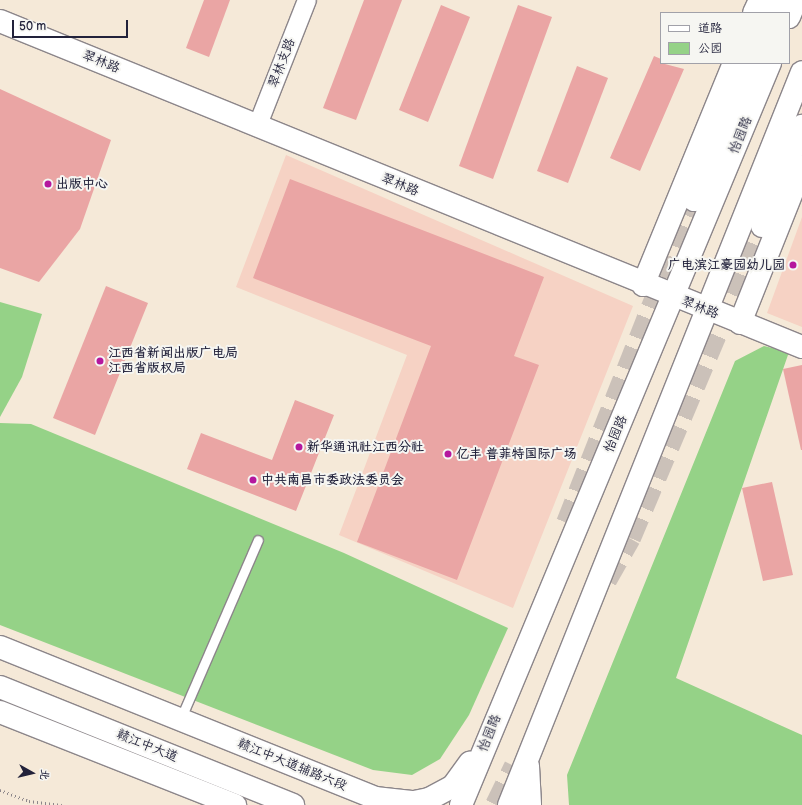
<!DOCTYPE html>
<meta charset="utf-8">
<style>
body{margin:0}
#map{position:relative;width:802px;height:805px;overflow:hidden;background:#f5e9d8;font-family:"Balsamiq Sans","LXGW WenKai TC",sans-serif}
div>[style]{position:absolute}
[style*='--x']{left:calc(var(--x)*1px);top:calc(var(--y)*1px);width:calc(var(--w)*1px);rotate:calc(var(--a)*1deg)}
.built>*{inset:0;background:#f6d2c4}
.green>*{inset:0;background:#95d287}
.building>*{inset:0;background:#eaa5a4}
.secondary-tunnel>*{height:22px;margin-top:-11px;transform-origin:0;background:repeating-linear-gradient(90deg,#cbc1b9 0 22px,transparent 0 33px)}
.primary-tunnel>*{height:22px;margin-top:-11px;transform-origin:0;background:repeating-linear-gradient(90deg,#cbc1b9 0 22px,transparent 0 33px)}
.path>*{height:2.5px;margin-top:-1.25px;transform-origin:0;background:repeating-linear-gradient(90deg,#8c868a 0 1px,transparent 0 4px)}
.roads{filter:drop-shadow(1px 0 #8c868a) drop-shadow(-1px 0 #8c868a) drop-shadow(0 1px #8c868a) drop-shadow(0 -1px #8c868a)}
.lane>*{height:9px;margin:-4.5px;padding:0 4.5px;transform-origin:4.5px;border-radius:4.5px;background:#fff}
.street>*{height:18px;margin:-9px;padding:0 9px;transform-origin:9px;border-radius:9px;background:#fff}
.secondary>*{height:22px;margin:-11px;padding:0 11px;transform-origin:11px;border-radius:11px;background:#fff}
.dots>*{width:11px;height:11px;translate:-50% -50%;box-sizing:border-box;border:2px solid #f6f6f2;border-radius:50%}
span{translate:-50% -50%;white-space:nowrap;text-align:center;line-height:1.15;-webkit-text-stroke:4px #f6f6f2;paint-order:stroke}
.street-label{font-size:13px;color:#22223b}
.poi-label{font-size:13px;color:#22223b;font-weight:700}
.left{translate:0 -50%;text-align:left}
.right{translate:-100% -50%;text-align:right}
.legend{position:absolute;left:660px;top:12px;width:130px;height:52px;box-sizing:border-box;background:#f6f6f2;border:1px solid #a1a1a9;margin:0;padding:5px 7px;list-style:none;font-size:12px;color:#22223b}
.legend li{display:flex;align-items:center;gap:8px;height:20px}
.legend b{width:20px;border:1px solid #a1a1a9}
.north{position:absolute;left:12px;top:753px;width:40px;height:40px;-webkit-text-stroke:3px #f6f6f2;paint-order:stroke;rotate:98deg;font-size:11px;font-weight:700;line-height:16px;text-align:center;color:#22223b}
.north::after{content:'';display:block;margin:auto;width:14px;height:18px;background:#22223b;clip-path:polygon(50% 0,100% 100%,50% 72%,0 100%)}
.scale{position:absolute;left:12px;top:20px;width:116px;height:18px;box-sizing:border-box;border:2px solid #22223b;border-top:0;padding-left:5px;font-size:12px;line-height:14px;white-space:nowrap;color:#22223b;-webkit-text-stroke:3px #f6f6f2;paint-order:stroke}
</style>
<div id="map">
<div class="built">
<div style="clip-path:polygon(286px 155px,633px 306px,513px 608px,339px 535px,407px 355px,236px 287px)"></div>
<div style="clip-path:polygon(802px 217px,802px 327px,767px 313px)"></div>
</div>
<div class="green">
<div style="clip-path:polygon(0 302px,42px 314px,22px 377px,0 417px)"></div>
<div style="clip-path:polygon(764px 346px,789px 352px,676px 678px,802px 735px,802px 805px,569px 805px,567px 775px,735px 361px)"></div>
<div style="clip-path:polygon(0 423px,31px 424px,344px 553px,508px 628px,469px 715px,440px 759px,412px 775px,373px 770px,0 625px)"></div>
</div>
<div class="building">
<div style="clip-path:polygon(204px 0,230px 0,209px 57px,186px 48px)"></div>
<div style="clip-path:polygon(364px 0,402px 0,356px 120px,323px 108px)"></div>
<div style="clip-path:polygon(441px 5px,470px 17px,428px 122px,399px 110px)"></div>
<div style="clip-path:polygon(518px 5px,552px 17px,493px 179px,459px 166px)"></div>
<div style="clip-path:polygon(654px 56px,661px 59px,661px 63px,684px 69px,640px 171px,610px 158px)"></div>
<div style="clip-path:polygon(577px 66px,608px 78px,568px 183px,537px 171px)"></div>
<div style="clip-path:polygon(0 89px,111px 140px,80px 229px,39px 282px,0 268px)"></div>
<div style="clip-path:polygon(290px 179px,544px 277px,514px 356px,539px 365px,457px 580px,357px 542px,431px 346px,253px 278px)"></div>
<div style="clip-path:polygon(106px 286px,148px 303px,95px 435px,53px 418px)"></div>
<div style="clip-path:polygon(802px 365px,802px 450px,801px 450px,783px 369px)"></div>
<div style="clip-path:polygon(295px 400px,334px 415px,296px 511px,187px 469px,201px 433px,272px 460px)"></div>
<div style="clip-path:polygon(772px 482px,793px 575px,763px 581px,742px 488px)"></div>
</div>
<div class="secondary-tunnel">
<div style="--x:567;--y:523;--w:347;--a:-68.5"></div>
<div style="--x:606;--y:580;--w:48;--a:-60.3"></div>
<div style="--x:630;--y:538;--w:339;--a:-67.1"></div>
</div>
<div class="primary-tunnel">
<div style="--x:496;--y:805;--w:43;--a:-64"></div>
</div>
<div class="path">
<div style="--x:0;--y:790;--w:31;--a:21"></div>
<div style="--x:29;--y:801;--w:33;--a:7"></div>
</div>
<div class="roads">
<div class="lane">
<div style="--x:180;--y:720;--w:196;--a:-66.6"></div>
</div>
<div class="street">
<div style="--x:257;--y:127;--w:136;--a:-68.5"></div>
</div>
<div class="secondary">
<div style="--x:754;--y:13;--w:14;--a:-65"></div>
<div style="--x:772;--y:13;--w:14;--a:-69"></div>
<div style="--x:789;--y:17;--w:18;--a:-68"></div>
<div style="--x:0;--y:21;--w:866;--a:22.12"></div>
<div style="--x:694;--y:200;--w:148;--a:-67.4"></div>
<div style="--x:762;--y:226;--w:108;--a:-68.2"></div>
<div style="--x:643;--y:285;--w:240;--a:-67.7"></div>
<div style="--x:740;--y:323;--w:168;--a:-68.3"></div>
<div style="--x:0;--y:647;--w:404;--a:21.9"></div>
<div style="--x:375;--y:798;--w:39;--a:6"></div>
<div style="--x:414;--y:802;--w:15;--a:-11"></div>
<div style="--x:429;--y:799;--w:27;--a:-28"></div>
<div style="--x:453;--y:786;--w:29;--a:-54"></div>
<div style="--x:0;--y:687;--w:316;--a:21.9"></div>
<div style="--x:0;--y:712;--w:253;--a:21.6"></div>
<div style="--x:528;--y:766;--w:39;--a:87"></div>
<div style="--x:461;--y:805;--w:804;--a:-67.39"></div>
<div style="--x:509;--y:805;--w:789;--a:-68.21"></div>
</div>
</div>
<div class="dots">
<div style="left:48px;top:184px;background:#b5179e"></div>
<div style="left:793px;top:265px;background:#b5179e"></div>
<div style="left:100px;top:361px;background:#b5179e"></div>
<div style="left:299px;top:447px;background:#b5179e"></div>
<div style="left:448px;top:454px;background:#b5179e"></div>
<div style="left:253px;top:480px;background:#b5179e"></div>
</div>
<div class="street-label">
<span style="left:101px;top:62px;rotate:22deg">翠林路</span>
<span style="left:282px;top:63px;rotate:-69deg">翠林支路</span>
<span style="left:741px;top:135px;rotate:-68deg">怡园路</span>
<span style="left:400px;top:185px;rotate:22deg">翠林路</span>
<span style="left:700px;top:308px;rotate:21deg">翠林路</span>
<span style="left:616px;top:434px;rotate:-67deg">怡园路</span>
<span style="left:490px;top:733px;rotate:-68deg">怡园路</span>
<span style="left:147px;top:746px;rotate:22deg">赣江中大道</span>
<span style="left:292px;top:765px;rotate:22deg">赣江中大道辅路六段</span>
</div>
<div class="poi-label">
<span class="left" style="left:56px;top:184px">出版中心</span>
<span class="right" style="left:785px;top:265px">广电滨江豪园幼儿园</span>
<span class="left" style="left:108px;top:361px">江西省新闻出版广电局<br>江西省版权局</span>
<span class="left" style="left:307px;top:447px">新华通讯社江西分社</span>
<span class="left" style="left:456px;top:454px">亿丰 普菲特国际广场</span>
<span class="left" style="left:261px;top:480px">中共南昌市委政法委员会</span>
</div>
<ul class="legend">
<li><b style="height:5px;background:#fff"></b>道路</li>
<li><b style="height:11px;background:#95d287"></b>公园</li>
</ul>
<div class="north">北</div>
<div class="scale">50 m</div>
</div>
